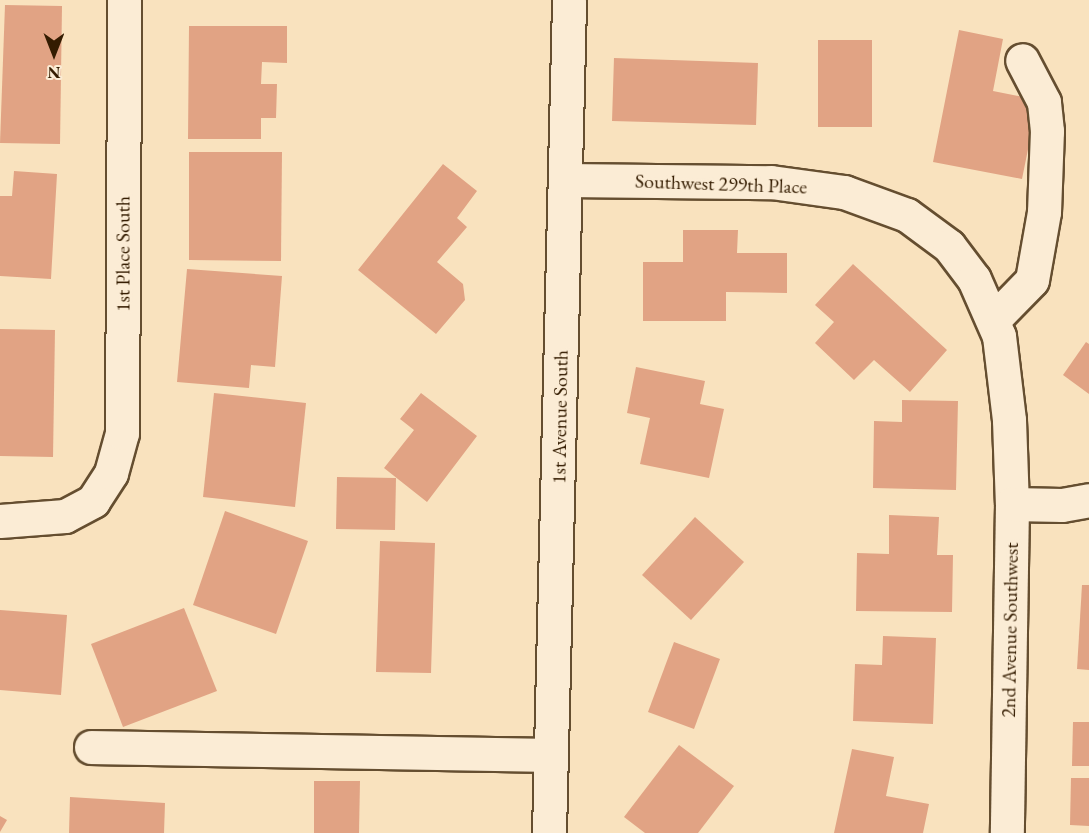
<!DOCTYPE html>
<style>
body{margin:0}
#map{position:relative;width:1089px;height:833px;overflow:hidden;background:#f9e2be;font-family:"EB Garamond",serif}
div>[style]{position:absolute}
[style*='--x']{left:calc(var(--x)*1px);top:calc(var(--y)*1px);width:calc(var(--w)*1px);rotate:calc(var(--a)*1deg)}
.building>*{inset:0;background:#e1a384}
.roads{filter:drop-shadow(2px 0 #654e30) drop-shadow(-2px 0 #654e30) drop-shadow(0 2px #654e30) drop-shadow(0 -2px #654e30)}
.minor>*{height:33px;margin:-16.5px;padding:0 16.5px;transform-origin:16.5px;border-radius:16.5px;background:#fbecd5}
span{translate:-50% -50%;white-space:nowrap;text-align:center;line-height:1.15;-webkit-text-stroke:6px #fbecd5;paint-order:stroke}
.street-label{font-size:20px;color:#341c01}
.north{position:absolute;left:24px;top:24px;width:60px;height:60px;-webkit-text-stroke:4px #fbecd5;paint-order:stroke;rotate:180deg;font-size:16px;font-weight:700;line-height:24px;text-align:center;color:#341c01}
.north::after{content:'';display:block;margin:auto;width:21px;height:27px;background:#341c01;clip-path:polygon(50% 0,100% 100%,50% 72%,0 100%)}
</style>
<div id="map">
<div class="building">
<div style="clip-path:polygon(5px 5px,62px 6px,60px 144px,0 143px)"></div>
<div style="clip-path:polygon(189px 26px,287px 26px,287px 63px,262px 62px,261px 84px,277px 84px,276px 118px,261px 118px,261px 139px,188px 139px)"></div>
<div style="clip-path:polygon(959px 30px,1003px 39px,993px 91px,1038px 100px,1022px 179px,933px 162px)"></div>
<div style="clip-path:polygon(818px 40px,872px 40px,872px 127px,818px 127px)"></div>
<div style="clip-path:polygon(614px 58px,758px 63px,756px 125px,612px 121px)"></div>
<div style="clip-path:polygon(189px 152px,282px 152px,281px 261px,189px 260px)"></div>
<div style="clip-path:polygon(443px 164px,477px 191px,457px 218px,467px 227px,437px 262px,463px 284px,465px 300px,436px 334px,358px 270px)"></div>
<div style="clip-path:polygon(14px 171px,57px 174px,51px 279px,0 276px,0 196px,12px 196px)"></div>
<div style="clip-path:polygon(683px 230px,738px 230px,737px 253px,787px 253px,787px 293px,726px 292px,726px 321px,643px 321px,643px 262px,683px 262px)"></div>
<div style="clip-path:polygon(853px 264px,947px 350px,910px 392px,874px 360px,854px 380px,815px 343px,834px 322px,815px 305px)"></div>
<div style="clip-path:polygon(187px 269px,282px 276px,275px 367px,251px 365px,249px 388px,177px 382px)"></div>
<div style="clip-path:polygon(0 329px,55px 330px,53px 457px,0 456px)"></div>
<div style="clip-path:polygon(1086px 342px,1089px 344px,1089px 394px,1063px 375px)"></div>
<div style="clip-path:polygon(636px 367px,705px 381px,700px 404px,724px 409px,709px 478px,640px 464px,650px 418px,627px 413px)"></div>
<div style="clip-path:polygon(214px 393px,306px 403px,295px 507px,203px 497px)"></div>
<div style="clip-path:polygon(421px 393px,477px 436px,427px 502px,384px 468px,414px 430px,400px 419px)"></div>
<div style="clip-path:polygon(902px 400px,958px 401px,956px 490px,873px 488px,874px 421px,902px 422px)"></div>
<div style="clip-path:polygon(337px 477px,396px 478px,395px 530px,336px 529px)"></div>
<div style="clip-path:polygon(225px 511px,308px 541px,276px 634px,193px 605px)"></div>
<div style="clip-path:polygon(889px 515px,939px 517px,937px 555px,953px 555px,952px 612px,856px 611px,857px 553px,889px 554px)"></div>
<div style="clip-path:polygon(695px 517px,744px 562px,691px 620px,642px 575px)"></div>
<div style="clip-path:polygon(380px 541px,435px 543px,431px 673px,376px 672px)"></div>
<div style="clip-path:polygon(1082px 585px,1089px 585px,1089px 670px,1077px 669px)"></div>
<div style="clip-path:polygon(184px 608px,217px 691px,123px 727px,91px 644px)"></div>
<div style="clip-path:polygon(0 610px,67px 615px,61px 695px,0 690px)"></div>
<div style="clip-path:polygon(883px 636px,936px 638px,933px 724px,853px 721px,855px 664px,882px 665px)"></div>
<div style="clip-path:polygon(674px 642px,720px 659px,694px 729px,648px 712px)"></div>
<div style="clip-path:polygon(1073px 722px,1089px 722px,1089px 766px,1072px 766px)"></div>
<div style="clip-path:polygon(679px 745px,734px 786px,698px 833px,645px 833px,624px 817px)"></div>
<div style="clip-path:polygon(852px 749px,894px 757px,886px 796px,929px 804px,923px 833px,834px 833px)"></div>
<div style="clip-path:polygon(1071px 778px,1089px 778px,1089px 826px,1070px 825px)"></div>
<div style="clip-path:polygon(314px 781px,360px 781px,359px 833px,314px 833px)"></div>
<div style="clip-path:polygon(70px 797px,165px 803px,164px 833px,69px 833px)"></div>
<div style="clip-path:polygon(0 816px,7px 820px,0 832px)"></div>
</div>
<div class="roads">
<div class="minor">
<div style="--x:565;--y:180;--w:206;--a:0.6"></div>
<div style="--x:771;--y:182;--w:74;--a:7.8"></div>
<div style="--x:844;--y:192;--w:67;--a:20.1"></div>
<div style="--x:907;--y:215;--w:52;--a:36.4"></div>
<div style="--x:949;--y:246;--w:41;--a:52.9"></div>
<div style="--x:974;--y:279;--w:62;--a:66.3"></div>
<div style="--x:999;--y:336;--w:85;--a:83.2"></div>
<div style="--x:1009;--y:420;--w:84;--a:88"></div>
<div style="--x:1012;--y:504;--w:329;--a:90.9"></div>
<div style="--x:994;--y:319;--w:54;--a:-45.7"></div>
<div style="--x:1032;--y:280;--w:69;--a:-80"></div>
<div style="--x:1044;--y:212;--w:81;--a:-87.9"></div>
<div style="--x:1047;--y:131;--w:29;--a:-96"></div>
<div style="--x:1044;--y:102;--w:47;--a:-117.6"></div>
<div style="--x:1012;--y:504;--w:50;--a:1.1"></div>
<div style="--x:1062;--y:505;--w:27;--a:-10"></div>
<div style="--x:0;--y:521;--w:65;--a:-4.4"></div>
<div style="--x:65;--y:516;--w:32;--a:-28"></div>
<div style="--x:93;--y:501;--w:33;--a:-57"></div>
<div style="--x:111;--y:473;--w:41;--a:-74.6"></div>
<div style="--x:122;--y:433;--w:433;--a:-89.7"></div>
<div style="--x:91;--y:747;--w:460;--a:1"></div>
<div style="--x:549;--y:833;--w:833;--a:-88.62"></div>
</div>
</div>
<div class="street-label">
<span style="left:721px;top:184px;rotate:2deg">Southwest 299th Place</span>
<span style="left:123px;top:254px;rotate:-90deg">1st Place South</span>
<span style="left:560px;top:417px;rotate:-89deg">1st Avenue South</span>
<span style="left:1010px;top:630px;rotate:-89deg">2nd Avenue Southwest</span>
</div>
<div class="north">N</div>
</div>
